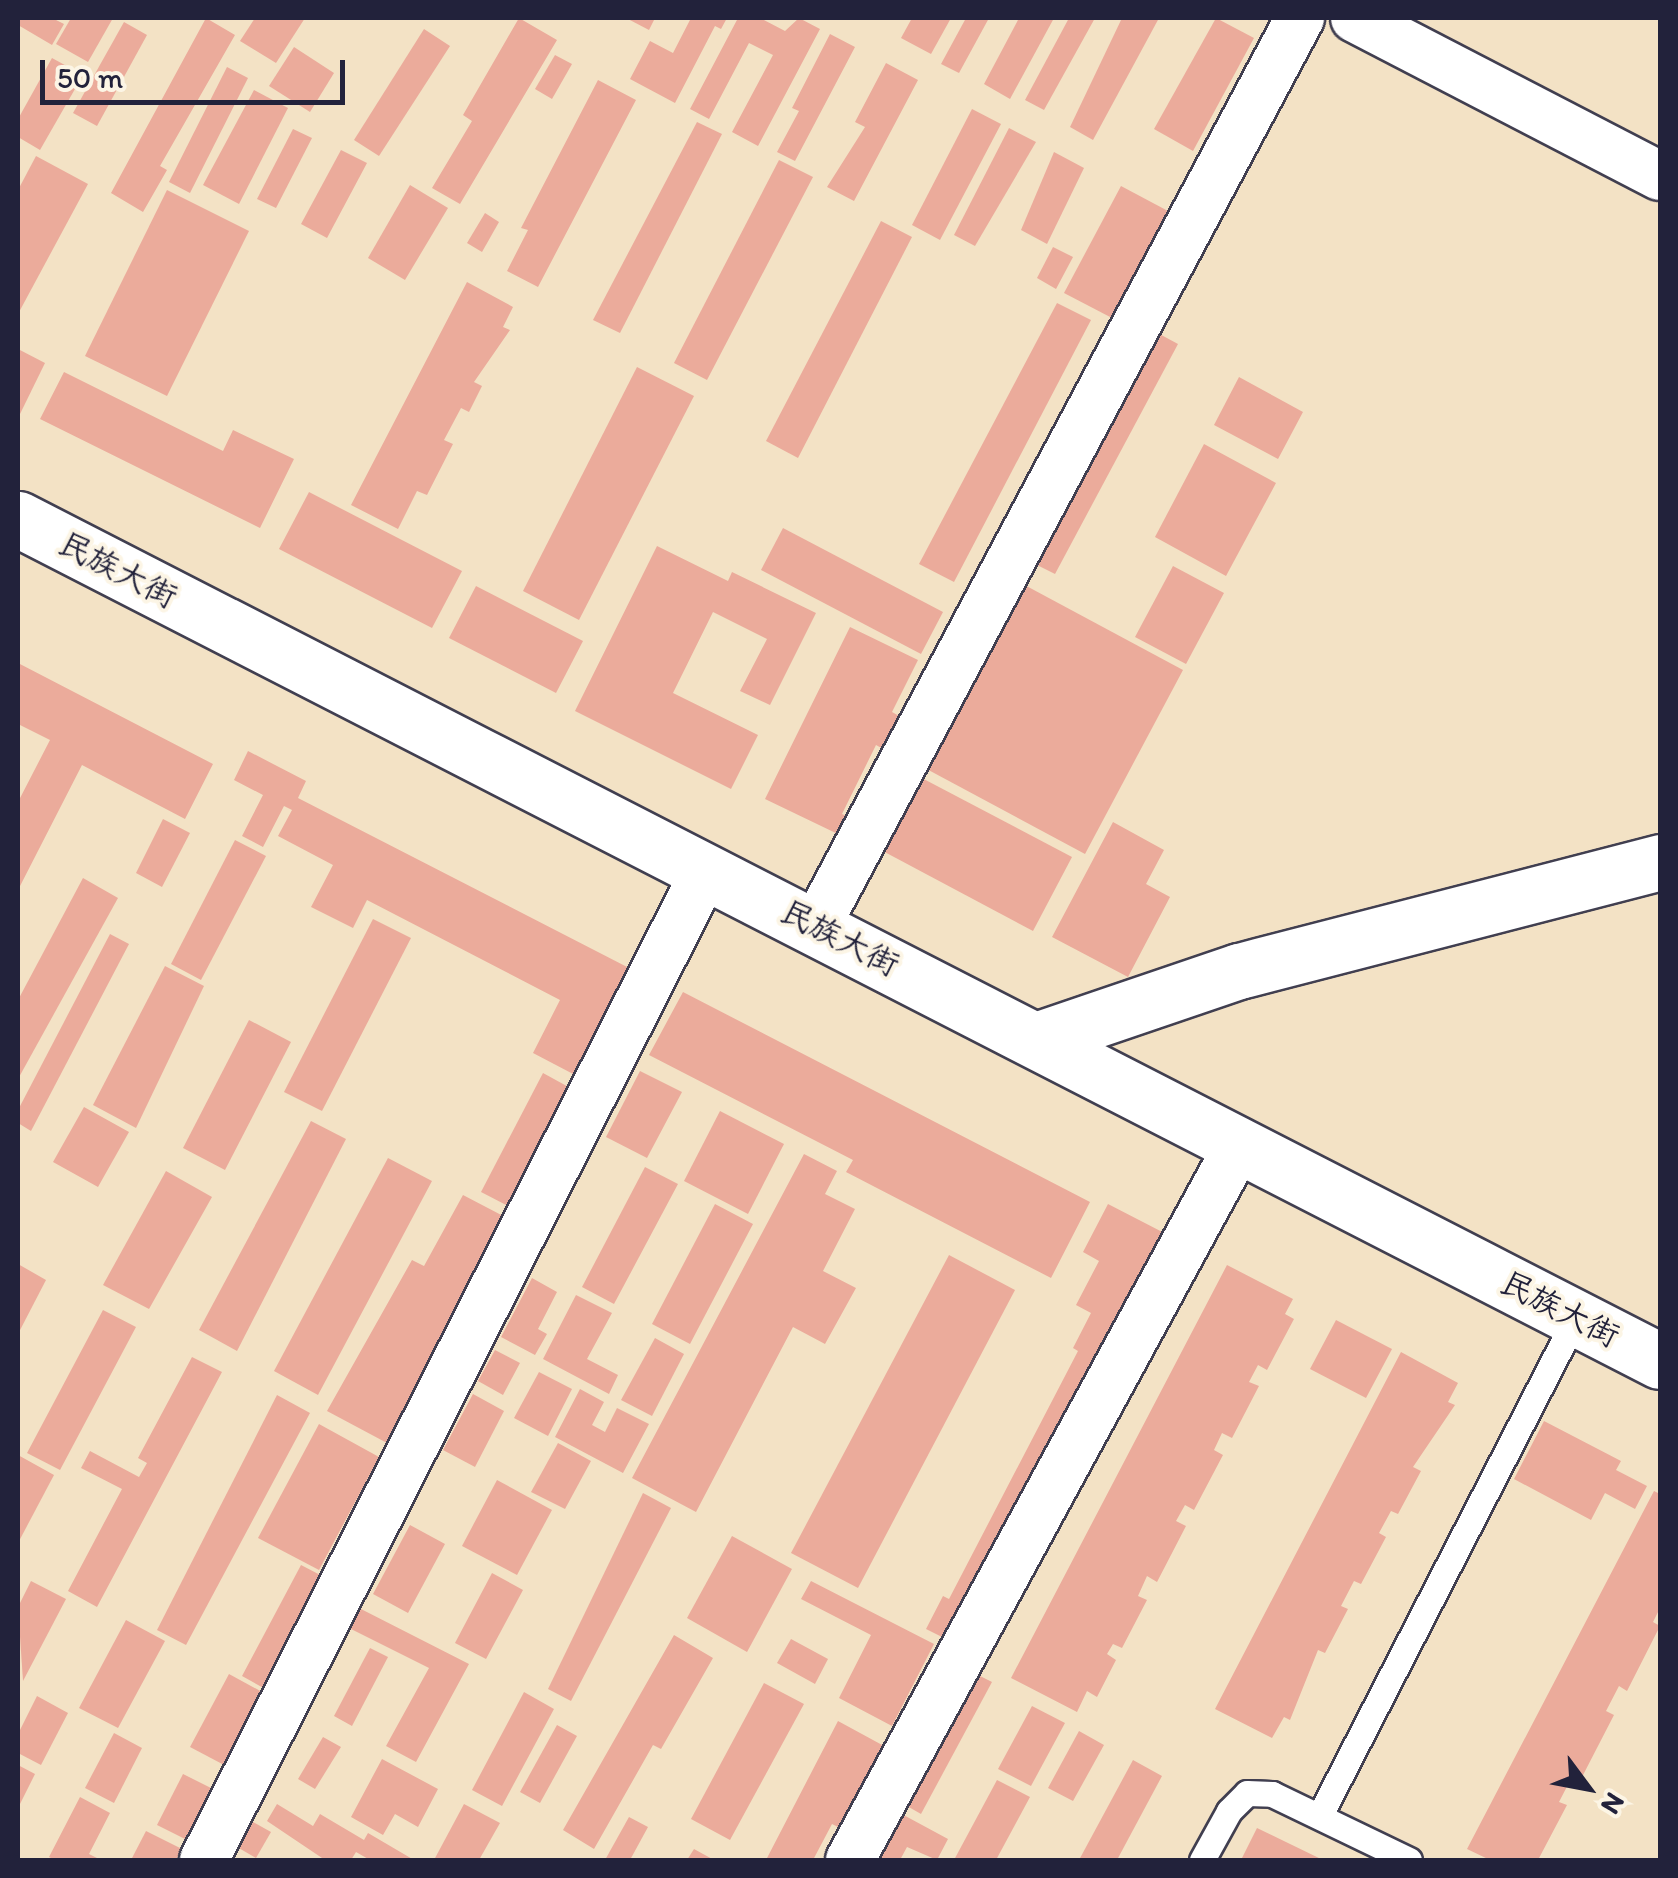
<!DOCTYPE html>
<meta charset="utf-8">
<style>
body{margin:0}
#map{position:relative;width:1678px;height:1878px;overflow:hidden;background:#f3e2c5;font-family:Itim,"LXGW WenKai TC",sans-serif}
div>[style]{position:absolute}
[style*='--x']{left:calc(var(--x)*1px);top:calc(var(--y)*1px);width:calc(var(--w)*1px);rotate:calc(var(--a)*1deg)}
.building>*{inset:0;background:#ebab9b}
.roads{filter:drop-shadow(2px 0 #413f50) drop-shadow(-2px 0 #413f50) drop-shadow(0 2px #413f50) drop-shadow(0 -2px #413f50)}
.lane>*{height:25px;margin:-12.5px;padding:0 12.5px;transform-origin:12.5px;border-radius:12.5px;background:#fff}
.street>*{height:48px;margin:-24px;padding:0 24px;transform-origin:24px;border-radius:24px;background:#fff}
.secondary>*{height:55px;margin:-27.5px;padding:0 27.5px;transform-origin:27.5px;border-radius:27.5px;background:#fff}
span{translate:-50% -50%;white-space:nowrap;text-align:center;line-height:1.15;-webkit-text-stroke:8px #fcf5e5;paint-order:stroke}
.street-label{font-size:32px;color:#22223b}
.frame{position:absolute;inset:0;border:20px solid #22223b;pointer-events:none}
.north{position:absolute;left:1538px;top:1738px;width:100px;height:100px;-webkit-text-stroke:8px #fcf5e5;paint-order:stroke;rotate:122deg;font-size:28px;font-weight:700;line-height:40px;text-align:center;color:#22223b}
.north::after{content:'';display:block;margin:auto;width:35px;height:45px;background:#22223b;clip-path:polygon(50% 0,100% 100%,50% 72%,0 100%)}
.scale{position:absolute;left:40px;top:60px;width:305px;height:45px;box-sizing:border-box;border:5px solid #22223b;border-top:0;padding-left:12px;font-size:30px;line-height:35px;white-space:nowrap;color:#22223b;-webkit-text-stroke:8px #fcf5e5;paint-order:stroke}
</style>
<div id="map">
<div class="building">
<div style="clip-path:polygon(18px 18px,52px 18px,64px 24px,52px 45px,18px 25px)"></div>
<div style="clip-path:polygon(71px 18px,113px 18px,88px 62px,56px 44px)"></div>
<div style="clip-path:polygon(206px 18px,235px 35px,160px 166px,167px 170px,143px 212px,111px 193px)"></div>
<div style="clip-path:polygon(255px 18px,305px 18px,276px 63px,240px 41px)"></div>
<div style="clip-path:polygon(519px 18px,557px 40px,460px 204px,432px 188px,472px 121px,463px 115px)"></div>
<div style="clip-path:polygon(626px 18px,655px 18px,649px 30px)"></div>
<div style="clip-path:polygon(691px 18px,727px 18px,721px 29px,715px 26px,675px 103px,630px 79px,650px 41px,673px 53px)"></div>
<div style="clip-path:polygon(738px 18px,760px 18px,785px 31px,799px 18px,820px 29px,758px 146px,732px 132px,773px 55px,749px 43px,709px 119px,690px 109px)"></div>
<div style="clip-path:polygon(912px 18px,951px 18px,931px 54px,901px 38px)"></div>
<div style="clip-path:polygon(966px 18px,989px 18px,959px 73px,941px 64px)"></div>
<div style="clip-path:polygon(1019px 18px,1054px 18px,1010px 99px,984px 84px)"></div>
<div style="clip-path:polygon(1069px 18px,1095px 18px,1044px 110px,1025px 100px)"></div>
<div style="clip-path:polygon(1122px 18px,1159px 18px,1093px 140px,1070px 127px)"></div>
<div style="clip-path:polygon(1216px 18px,1254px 38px,1193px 151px,1154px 129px)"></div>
<div style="clip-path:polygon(124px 22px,147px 35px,97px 126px,73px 113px)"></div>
<div style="clip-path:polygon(424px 29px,450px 46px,379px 156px,354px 140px)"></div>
<div style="clip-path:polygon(830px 34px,855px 47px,795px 161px,777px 152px,799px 111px,792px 108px)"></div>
<div style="clip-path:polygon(294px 47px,334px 73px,310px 112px,269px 86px)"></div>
<div style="clip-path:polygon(555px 55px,572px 64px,552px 99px,535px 89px)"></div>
<div style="clip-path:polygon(52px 58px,83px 75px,40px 150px,18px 137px,18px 119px)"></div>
<div style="clip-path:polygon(886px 63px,918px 80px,854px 201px,827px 187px,865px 127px,855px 122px)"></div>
<div style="clip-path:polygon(227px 67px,248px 78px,190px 193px,169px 182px)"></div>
<div style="clip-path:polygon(598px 80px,636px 100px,538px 287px,507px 271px,528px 230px,521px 228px)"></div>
<div style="clip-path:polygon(254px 90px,288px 108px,239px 204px,203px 185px)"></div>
<div style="clip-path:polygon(972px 109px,1001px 124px,940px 240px,912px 225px)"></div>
<div style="clip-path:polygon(697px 122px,722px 134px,620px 333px,593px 320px)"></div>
<div style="clip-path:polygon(1009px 128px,1036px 142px,975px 246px,954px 235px)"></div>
<div style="clip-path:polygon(293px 129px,312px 138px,276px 208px,257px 199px)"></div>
<div style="clip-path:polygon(341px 150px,367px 163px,327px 238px,301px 224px)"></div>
<div style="clip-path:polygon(1054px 152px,1084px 168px,1047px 244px,1021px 230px)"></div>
<div style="clip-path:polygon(36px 156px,88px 184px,18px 314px,18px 190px)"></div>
<div style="clip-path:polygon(779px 160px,813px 177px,707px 380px,674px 363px)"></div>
<div style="clip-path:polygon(410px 185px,448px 208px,405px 280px,368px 258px)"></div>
<div style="clip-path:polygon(1121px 186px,1168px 211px,1112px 318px,1064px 293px)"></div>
<div style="clip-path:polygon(167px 190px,249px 231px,167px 396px,85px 356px)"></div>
<div style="clip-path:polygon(485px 213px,499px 222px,482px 252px,467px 243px)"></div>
<div style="clip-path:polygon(881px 221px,912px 237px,798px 458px,766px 441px)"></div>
<div style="clip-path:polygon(1053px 247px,1073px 257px,1056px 289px,1037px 278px)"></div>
<div style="clip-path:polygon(467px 282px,513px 307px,503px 327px,510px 330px,474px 382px,482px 386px,469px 412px,461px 408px,444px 440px,453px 444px,427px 495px,417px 491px,398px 529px,351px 505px)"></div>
<div style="clip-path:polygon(1057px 303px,1091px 320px,954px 582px,919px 564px)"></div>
<div style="clip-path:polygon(1152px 330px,1178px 344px,1055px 574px,1029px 561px)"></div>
<div style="clip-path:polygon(18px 349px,45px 363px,20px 414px,18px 412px)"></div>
<div style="clip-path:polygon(637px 367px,694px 396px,579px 620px,523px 591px)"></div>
<div style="clip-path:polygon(64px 372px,223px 451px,233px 430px,294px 459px,260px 528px,40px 419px)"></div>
<div style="clip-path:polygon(1239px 377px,1303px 412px,1278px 459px,1214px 425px)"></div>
<div style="clip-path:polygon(1204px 444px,1276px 483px,1226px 576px,1155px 537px)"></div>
<div style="clip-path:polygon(309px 492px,462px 571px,432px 628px,279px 549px)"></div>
<div style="clip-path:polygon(783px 528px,943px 612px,921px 654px,761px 570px)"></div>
<div style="clip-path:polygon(657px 546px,728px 581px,732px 572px,816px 613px,770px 705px,740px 691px,767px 639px,713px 612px,673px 693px,758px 735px,731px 789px,575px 711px)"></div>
<div style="clip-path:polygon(1173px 566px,1224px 593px,1186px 664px,1135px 637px)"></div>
<div style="clip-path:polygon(1019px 582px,1183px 670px,1085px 854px,921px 766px)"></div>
<div style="clip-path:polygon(476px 586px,583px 641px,556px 693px,449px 638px)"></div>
<div style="clip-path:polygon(850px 627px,918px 660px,892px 712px,901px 717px,885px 750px,876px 745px,842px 814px,853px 819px,844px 837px,765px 799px)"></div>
<div style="clip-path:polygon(18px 663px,213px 764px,185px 819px,82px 765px,18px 890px,18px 802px,50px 740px,18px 724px)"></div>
<div style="clip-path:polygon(248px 751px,306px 781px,298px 798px,631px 969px,575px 1075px,533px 1053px,560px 1000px,367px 900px,353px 928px,311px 907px,333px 865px,278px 836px,292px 810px,284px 806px,263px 847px,242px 836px,263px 795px,234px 780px)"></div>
<div style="clip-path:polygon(918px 776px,1072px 857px,1033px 931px,879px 849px)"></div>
<div style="clip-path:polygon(163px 819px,190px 833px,162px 887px,136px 873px)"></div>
<div style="clip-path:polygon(1113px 822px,1164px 850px,1146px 884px,1170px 897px,1128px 977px,1052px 937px)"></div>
<div style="clip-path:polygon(235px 840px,266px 856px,201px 980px,171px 964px)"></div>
<div style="clip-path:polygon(83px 878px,118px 898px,18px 1079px,18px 1000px)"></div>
<div style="clip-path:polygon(373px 919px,411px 938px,322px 1111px,284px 1092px)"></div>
<div style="clip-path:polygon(110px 934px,129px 944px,31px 1131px,18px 1123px,18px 1110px)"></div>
<div style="clip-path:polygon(165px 966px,204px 986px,136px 1128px,93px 1105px)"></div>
<div style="clip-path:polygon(683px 992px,1090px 1202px,1051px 1278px,846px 1172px,853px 1160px,649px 1055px)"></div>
<div style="clip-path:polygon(249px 1020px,291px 1042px,225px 1170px,183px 1148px)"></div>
<div style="clip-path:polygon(640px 1071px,682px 1092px,647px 1158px,606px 1137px)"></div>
<div style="clip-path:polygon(543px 1073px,574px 1090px,512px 1208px,481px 1192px)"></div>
<div style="clip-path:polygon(84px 1107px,129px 1132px,98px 1187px,53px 1162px)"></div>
<div style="clip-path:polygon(720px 1111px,784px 1144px,748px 1214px,684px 1181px)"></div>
<div style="clip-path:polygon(311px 1121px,346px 1139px,237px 1351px,199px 1330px)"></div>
<div style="clip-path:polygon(804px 1154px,837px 1171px,825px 1194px,855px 1209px,823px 1271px,856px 1288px,825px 1344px,793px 1327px,696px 1512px,632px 1478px)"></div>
<div style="clip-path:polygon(388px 1158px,432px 1181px,318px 1395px,274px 1371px)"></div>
<div style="clip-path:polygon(645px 1167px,678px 1184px,614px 1304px,582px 1287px)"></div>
<div style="clip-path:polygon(166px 1171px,212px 1197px,149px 1309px,103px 1285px)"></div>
<div style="clip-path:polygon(463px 1195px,507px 1218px,387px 1443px,327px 1411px,412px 1260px,424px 1266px)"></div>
<div style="clip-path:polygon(715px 1204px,753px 1224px,690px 1344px,652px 1324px)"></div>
<div style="clip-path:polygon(1108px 1204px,1172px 1237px,960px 1646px,926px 1629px,943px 1596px,949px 1599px,1078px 1351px,1073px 1348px,1091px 1313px,1076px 1305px,1099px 1261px,1083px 1252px)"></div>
<div style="clip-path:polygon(949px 1255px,1015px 1290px,858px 1588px,791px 1553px)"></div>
<div style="clip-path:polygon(18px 1264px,46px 1280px,18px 1334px)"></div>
<div style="clip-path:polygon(1227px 1265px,1293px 1299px,1285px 1314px,1294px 1319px,1267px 1370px,1258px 1365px,1249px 1382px,1259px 1386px,1232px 1438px,1222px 1433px,1214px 1450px,1223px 1455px,1194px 1510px,1185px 1505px,1176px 1521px,1186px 1526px,1157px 1582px,1147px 1576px,1138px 1596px,1147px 1600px,1122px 1648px,1113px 1644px,1107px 1654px,1116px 1660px,1097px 1697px,1087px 1691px,1077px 1712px,1011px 1678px)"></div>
<div style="clip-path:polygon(532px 1278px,557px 1292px,538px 1329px,547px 1334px,535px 1355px,501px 1337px)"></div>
<div style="clip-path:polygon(576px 1295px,612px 1313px,587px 1359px,618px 1375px,609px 1394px,543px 1359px)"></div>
<div style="clip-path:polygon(103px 1310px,136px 1327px,60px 1470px,27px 1453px)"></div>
<div style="clip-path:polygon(1336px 1320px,1392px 1349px,1366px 1398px,1310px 1369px)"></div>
<div style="clip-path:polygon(655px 1338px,684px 1354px,652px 1416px,621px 1400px)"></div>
<div style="clip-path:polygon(495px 1350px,520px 1363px,503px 1395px,478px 1381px)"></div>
<div style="clip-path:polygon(1401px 1352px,1458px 1383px,1448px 1402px,1455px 1405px,1413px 1467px,1421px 1471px,1398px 1514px,1391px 1511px,1379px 1533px,1386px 1537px,1361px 1584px,1354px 1581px,1341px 1606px,1348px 1609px,1325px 1653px,1318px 1650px,1290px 1720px,1284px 1717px,1272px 1738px,1215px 1709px)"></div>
<div style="clip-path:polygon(192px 1357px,222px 1372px,97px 1607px,68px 1591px,122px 1489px,81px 1468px,90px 1451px,139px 1477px,147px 1463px,138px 1458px)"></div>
<div style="clip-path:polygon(539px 1372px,572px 1389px,548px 1436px,514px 1418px)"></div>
<div style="clip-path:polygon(580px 1389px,604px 1402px,592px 1425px,605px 1432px,617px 1408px,649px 1424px,623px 1473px,555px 1437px)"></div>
<div style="clip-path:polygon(473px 1394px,504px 1411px,475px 1467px,443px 1450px)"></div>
<div style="clip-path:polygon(277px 1395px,310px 1413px,186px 1645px,157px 1630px)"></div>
<div style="clip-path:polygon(1544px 1421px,1621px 1461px,1616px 1470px,1647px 1486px,1635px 1509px,1605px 1493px,1591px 1520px,1514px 1479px)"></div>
<div style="clip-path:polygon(319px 1424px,379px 1457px,319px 1570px,258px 1538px)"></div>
<div style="clip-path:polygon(558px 1443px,591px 1461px,565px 1509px,531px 1492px)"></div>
<div style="clip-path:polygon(18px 1455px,54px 1475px,18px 1543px)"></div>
<div style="clip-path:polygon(497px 1480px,552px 1510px,517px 1575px,462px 1546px)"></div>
<div style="clip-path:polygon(1654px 1491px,1660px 1494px,1660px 1608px,1653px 1622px,1660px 1626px,1627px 1691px,1619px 1686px,1606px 1711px,1614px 1715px,1582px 1777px,1574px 1773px,1559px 1802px,1567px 1805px,1538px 1860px,1490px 1860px,1467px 1849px)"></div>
<div style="clip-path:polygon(643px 1493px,671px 1508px,571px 1701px,548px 1689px)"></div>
<div style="clip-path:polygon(410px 1525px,445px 1544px,408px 1613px,373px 1594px)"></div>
<div style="clip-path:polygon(732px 1536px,792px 1569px,747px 1652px,687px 1618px)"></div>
<div style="clip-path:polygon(301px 1565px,326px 1578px,267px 1690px,242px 1676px)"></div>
<div style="clip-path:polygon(492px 1573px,523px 1590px,486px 1659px,455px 1643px)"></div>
<div style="clip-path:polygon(31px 1581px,66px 1599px,23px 1681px,18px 1607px)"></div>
<div style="clip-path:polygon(811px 1581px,934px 1644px,892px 1726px,839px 1698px,871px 1635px,801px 1599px)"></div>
<div style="clip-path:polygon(359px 1608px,469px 1664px,416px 1762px,386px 1746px,429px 1668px,349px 1628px)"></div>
<div style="clip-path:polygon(126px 1620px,165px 1641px,118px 1728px,79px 1708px)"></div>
<div style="clip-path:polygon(674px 1635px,713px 1658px,661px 1749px,653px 1745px,594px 1849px,563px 1830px)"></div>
<div style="clip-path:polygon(791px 1639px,828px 1659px,815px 1684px,777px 1663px)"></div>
<div style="clip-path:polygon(370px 1648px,388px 1657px,352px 1726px,334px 1716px)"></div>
<div style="clip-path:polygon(229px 1674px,264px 1693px,226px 1766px,190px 1747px)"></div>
<div style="clip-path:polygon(978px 1675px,992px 1682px,921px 1814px,907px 1806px)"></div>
<div style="clip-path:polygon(764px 1683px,804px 1704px,730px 1840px,691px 1819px)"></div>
<div style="clip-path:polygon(524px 1692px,554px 1709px,502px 1806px,472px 1790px)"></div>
<div style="clip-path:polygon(37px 1696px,68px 1713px,41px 1765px,18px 1753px,18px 1734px)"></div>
<div style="clip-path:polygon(1032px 1706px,1065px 1723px,1031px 1786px,998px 1769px)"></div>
<div style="clip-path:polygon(838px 1721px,884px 1746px,840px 1828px,832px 1824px,813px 1860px,766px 1860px)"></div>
<div style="clip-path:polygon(557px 1725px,577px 1736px,540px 1803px,520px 1792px)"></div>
<div style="clip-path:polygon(1079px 1731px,1104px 1745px,1073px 1801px,1048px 1788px)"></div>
<div style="clip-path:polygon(114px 1733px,142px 1748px,114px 1803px,85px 1788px)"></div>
<div style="clip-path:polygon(323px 1737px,341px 1747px,315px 1789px,298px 1779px)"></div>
<div style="clip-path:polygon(382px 1759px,438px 1789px,418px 1827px,395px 1814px,383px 1835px,351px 1817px)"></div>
<div style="clip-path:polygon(1133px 1760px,1162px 1776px,1117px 1860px,1079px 1860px)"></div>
<div style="clip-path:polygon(18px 1765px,35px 1774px,18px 1808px)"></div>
<div style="clip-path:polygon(183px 1774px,215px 1790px,189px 1841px,157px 1825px)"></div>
<div style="clip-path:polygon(997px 1780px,1030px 1797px,996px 1860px,954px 1860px)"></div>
<div style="clip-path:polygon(80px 1797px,110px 1813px,89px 1854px,101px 1860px,55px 1860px,49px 1857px)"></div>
<div style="clip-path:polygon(277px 1804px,313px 1826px,320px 1814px,364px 1840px,368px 1833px,414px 1860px,370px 1860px,356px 1852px,351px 1860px,325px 1860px,267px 1821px)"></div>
<div style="clip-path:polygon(464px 1804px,500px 1823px,479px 1860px,434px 1860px)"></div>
<div style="clip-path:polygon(898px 1812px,948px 1839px,937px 1860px,907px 1847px,900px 1860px,872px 1860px)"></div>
<div style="clip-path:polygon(629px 1817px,648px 1827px,630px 1860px,605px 1860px)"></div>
<div style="clip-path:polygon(253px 1822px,271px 1832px,256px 1858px,237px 1847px)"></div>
<div style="clip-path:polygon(1257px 1828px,1323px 1860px,1241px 1860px)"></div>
<div style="clip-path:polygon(146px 1831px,182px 1849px,176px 1860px,131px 1860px)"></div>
<div style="clip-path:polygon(694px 1849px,714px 1860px,687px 1860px)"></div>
</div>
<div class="roads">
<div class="lane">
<div style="--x:1320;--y:1815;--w:560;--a:-62.79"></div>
<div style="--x:1202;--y:1860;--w:56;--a:-61.1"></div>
<div style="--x:1229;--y:1811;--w:25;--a:-45"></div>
<div style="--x:1247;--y:1793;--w:25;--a:2"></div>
<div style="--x:1272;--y:1794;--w:152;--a:25.7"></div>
</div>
<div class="street">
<div style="--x:1355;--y:18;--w:343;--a:27.4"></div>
<div style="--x:816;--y:926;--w:1029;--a:-61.94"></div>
<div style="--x:204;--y:1860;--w:1110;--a:-63.11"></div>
<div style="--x:850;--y:1860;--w:816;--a:-61.46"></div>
</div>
<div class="secondary">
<div style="--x:18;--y:519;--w:1845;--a:27.15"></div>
<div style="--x:1039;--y:1039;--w:211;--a:-18.8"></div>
<div style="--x:1239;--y:971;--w:435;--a:-14.5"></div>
</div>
</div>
<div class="street-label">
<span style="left:118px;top:570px;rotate:27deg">民族大街</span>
<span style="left:840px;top:938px;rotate:27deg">民族大街</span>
<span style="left:1560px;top:1309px;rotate:27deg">民族大街</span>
</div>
<div class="frame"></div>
<div class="north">N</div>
<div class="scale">50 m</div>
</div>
